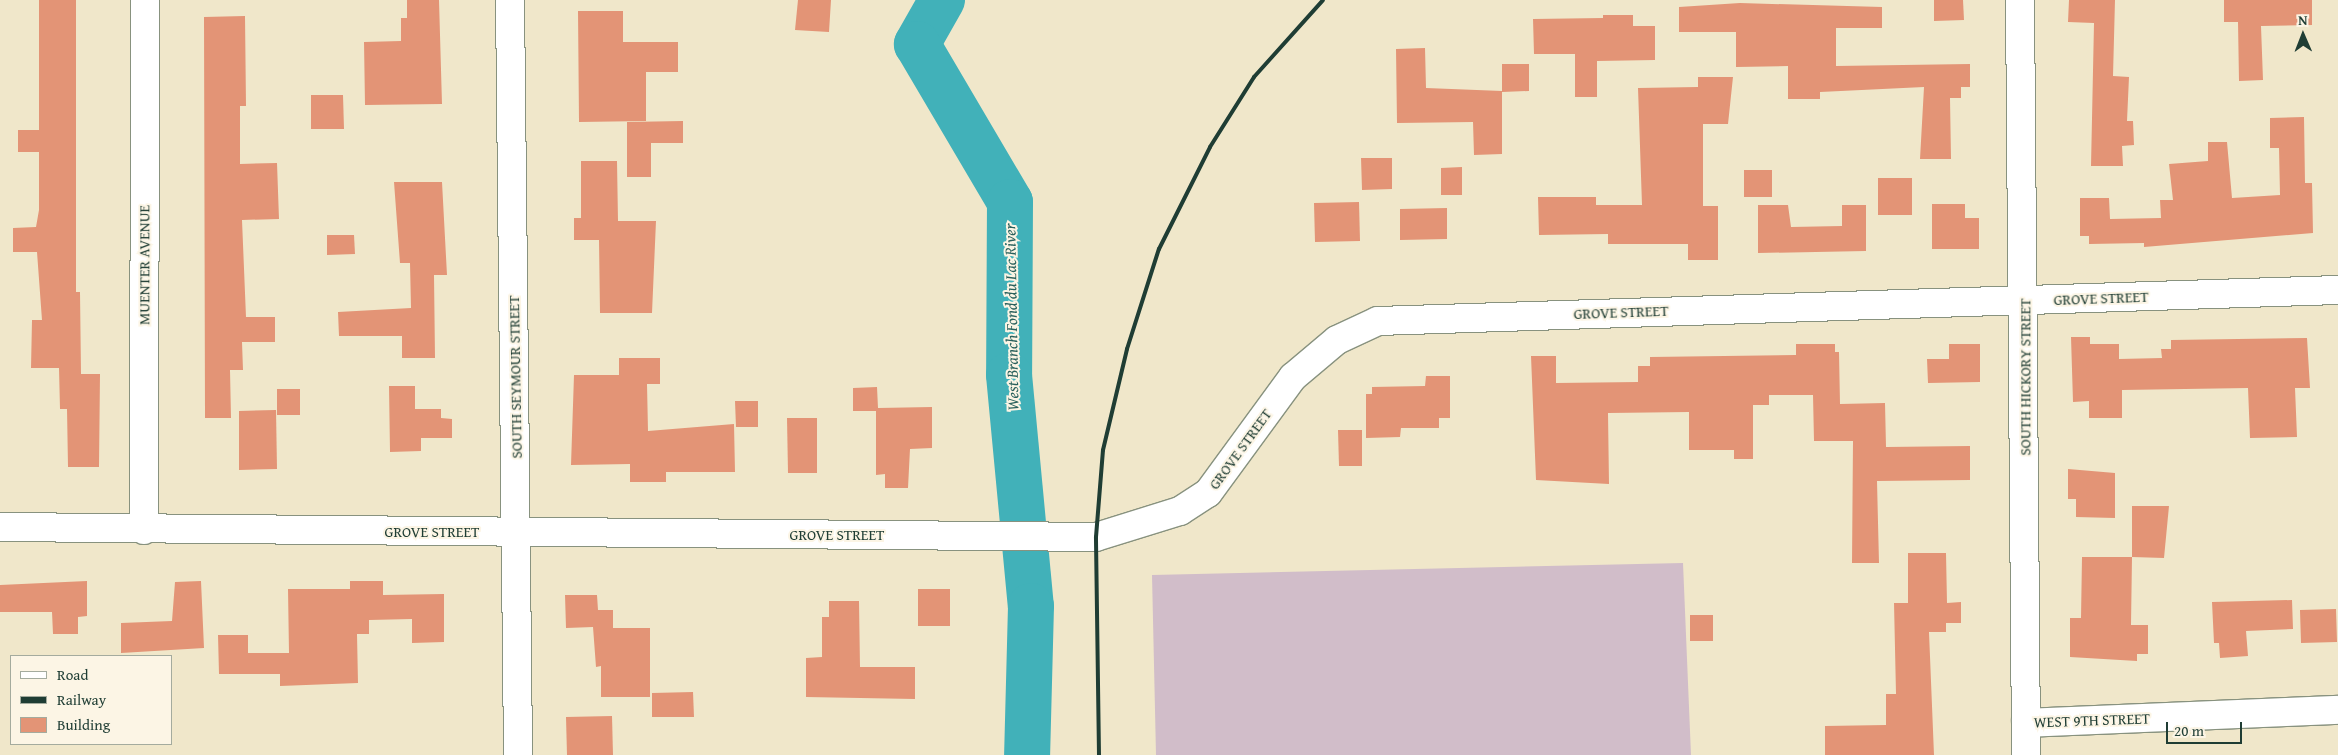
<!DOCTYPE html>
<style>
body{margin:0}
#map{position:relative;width:2338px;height:755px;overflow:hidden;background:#f0e7ca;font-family:"Gentium Book Plus",serif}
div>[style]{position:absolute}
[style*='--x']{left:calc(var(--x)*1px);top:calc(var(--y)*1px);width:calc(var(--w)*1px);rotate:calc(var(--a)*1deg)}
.industrial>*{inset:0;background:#d1bdc9}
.river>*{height:46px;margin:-23px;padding:0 23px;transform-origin:23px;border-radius:23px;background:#41b1b9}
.building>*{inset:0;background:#e39476}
.roads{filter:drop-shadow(1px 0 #88927f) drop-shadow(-1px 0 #88927f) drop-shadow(0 1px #88927f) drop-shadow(0 -1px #88927f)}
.minor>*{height:28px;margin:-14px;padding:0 14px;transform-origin:14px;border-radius:14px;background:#fff}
.rail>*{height:4px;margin:-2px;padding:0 2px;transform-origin:2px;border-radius:2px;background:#1f3d34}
span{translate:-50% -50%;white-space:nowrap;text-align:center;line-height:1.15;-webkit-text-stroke:4px #fcf5e5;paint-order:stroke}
.street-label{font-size:15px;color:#1f3d34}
.water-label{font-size:16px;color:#29605c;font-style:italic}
.legend{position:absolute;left:10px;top:655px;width:162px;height:90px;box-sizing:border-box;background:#fcf5e5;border:1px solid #a4ab9e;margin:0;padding:6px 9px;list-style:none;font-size:15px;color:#1f3d34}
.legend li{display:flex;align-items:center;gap:10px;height:25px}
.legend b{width:25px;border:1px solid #a4ab9e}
.north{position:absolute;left:2278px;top:10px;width:50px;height:50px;-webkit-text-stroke:4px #fcf5e5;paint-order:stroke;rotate:359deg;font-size:14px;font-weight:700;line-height:20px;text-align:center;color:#1f3d34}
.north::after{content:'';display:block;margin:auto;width:18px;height:22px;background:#1f3d34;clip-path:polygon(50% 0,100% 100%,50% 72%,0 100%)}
.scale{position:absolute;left:2166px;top:722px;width:76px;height:22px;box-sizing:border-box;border:2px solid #1f3d34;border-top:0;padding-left:6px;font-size:15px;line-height:18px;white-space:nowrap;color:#1f3d34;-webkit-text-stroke:4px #fcf5e5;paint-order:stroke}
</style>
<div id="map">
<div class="industrial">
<div style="clip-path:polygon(1683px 563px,1691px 755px,1156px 755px,1152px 575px)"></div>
</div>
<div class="river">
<div style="--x:942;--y:0;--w:51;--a:119.6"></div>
<div style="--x:917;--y:44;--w:183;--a:59.5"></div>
<div style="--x:1010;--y:202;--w:173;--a:90.3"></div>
<div style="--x:1009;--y:375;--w:232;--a:84.6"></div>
<div style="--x:1031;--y:606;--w:149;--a:91.5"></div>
</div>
<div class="building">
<div style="clip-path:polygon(39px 0,76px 0,76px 292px,80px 292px,81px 374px,100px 374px,99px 467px,68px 467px,67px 409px,60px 409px,59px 368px,31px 368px,32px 320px,42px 320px,37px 252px,13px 252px,13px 228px,36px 227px,39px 210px,39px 152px,18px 152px,18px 130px,39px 130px)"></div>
<div style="clip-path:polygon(407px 0,439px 0,442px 104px,365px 105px,364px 42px,401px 41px,401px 18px,407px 18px)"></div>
<div style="clip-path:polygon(798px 0,831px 0,829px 32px,795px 30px)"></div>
<div style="clip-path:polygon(1934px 0,1963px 0,1964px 20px,1934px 21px)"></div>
<div style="clip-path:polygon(2069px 0,2115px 0,2113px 76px,2129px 77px,2127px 121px,2133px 121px,2134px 145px,2122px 146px,2123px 166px,2091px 166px,2094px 23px,2068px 22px)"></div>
<div style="clip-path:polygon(2224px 0,2312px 0,2312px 25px,2261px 26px,2263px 80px,2239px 81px,2238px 22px,2224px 22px)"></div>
<div style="clip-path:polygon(1740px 3px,1882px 7px,1882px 28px,1836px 28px,1836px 66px,1970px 64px,1970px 87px,1961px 87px,1961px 98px,1950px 98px,1951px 159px,1920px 159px,1924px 87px,1820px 92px,1820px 99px,1788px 99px,1788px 66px,1736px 67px,1736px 32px,1679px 32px,1679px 7px)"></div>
<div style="clip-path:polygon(578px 11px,623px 11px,623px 42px,678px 42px,678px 72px,646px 72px,646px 121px,579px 122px)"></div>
<div style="clip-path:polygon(1603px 15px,1633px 15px,1633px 26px,1655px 26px,1655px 60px,1597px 61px,1597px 97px,1575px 97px,1575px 54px,1534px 54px,1533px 19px,1603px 18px)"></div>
<div style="clip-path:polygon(245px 16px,246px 106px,240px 106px,240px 164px,277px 163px,279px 219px,242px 220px,246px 317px,275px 317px,275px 342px,242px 342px,243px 370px,230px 370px,231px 418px,205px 418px,204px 17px)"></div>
<div style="clip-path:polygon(1425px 48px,1426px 88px,1502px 91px,1502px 154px,1474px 155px,1473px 122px,1397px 123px,1396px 49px)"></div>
<div style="clip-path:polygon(1502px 64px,1529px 64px,1529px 91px,1502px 92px)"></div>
<div style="clip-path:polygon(1698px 77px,1733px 77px,1728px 124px,1703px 124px,1703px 206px,1718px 206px,1718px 260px,1688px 260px,1688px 244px,1608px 244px,1608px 234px,1539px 235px,1538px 197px,1596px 197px,1596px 205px,1642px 205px,1638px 88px,1698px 87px)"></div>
<div style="clip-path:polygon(311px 95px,343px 95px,344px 129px,311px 129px)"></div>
<div style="clip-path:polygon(2304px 117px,2305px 183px,2312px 183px,2313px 233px,2144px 247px,2144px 243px,2089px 244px,2089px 236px,2080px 236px,2080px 198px,2109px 198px,2110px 219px,2161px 218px,2160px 200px,2173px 200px,2169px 164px,2208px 161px,2208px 142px,2227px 142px,2232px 198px,2280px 195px,2279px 148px,2270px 148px,2270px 118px)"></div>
<div style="clip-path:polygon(683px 121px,683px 143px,651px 143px,651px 177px,627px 177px,627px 122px)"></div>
<div style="clip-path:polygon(1361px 158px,1392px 158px,1392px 189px,1362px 190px)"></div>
<div style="clip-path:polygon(581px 161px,617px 161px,618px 221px,656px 221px,652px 313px,600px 313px,599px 240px,574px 240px,574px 218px,581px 218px)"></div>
<div style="clip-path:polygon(1462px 167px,1462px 195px,1441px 195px,1441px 168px)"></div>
<div style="clip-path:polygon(1744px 170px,1772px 170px,1772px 197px,1744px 197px)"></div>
<div style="clip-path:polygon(1878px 178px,1912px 178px,1912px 215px,1878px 215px)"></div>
<div style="clip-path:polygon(394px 182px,442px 182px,447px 275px,434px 275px,435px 358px,402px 358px,402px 336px,339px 336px,338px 312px,411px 308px,410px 263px,400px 263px)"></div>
<div style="clip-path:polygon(1359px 202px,1360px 241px,1315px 242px,1314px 203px)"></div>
<div style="clip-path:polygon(1932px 204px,1965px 204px,1965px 218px,1979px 218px,1979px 249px,1932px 249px)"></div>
<div style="clip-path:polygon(1758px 205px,1788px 205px,1791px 227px,1842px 226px,1842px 205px,1866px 205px,1866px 251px,1758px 253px)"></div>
<div style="clip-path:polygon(1447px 208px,1447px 239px,1400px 240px,1400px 209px)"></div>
<div style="clip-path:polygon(327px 235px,354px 235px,355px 254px,327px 255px)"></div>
<div style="clip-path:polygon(2071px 337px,2090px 337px,2090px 344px,2119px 344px,2119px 359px,2162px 358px,2161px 349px,2171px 349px,2171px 340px,2307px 338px,2310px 388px,2295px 388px,2297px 437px,2250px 438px,2248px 388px,2122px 390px,2122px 418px,2089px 418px,2089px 401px,2073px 402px)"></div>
<div style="clip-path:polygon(1796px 344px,1835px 344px,1835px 352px,1839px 352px,1840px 404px,1885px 403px,1886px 447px,1970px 446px,1970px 480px,1877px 481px,1879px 563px,1852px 563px,1853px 441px,1814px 441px,1813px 395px,1769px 395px,1769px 405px,1753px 405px,1753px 459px,1734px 459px,1734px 450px,1689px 450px,1689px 412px,1608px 413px,1609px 484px,1536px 480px,1531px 356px,1556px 356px,1556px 383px,1638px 382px,1638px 366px,1650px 366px,1650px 357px,1796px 355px)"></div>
<div style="clip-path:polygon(1949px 344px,1980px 344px,1980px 382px,1928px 383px,1927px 359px,1949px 359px)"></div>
<div style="clip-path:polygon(619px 358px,660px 358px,660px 384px,647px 384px,648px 431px,734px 424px,735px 472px,666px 472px,666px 482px,630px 482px,630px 464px,571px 465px,574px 375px,619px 375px)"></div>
<div style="clip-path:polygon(1426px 376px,1450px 376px,1450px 418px,1439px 418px,1439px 428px,1401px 428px,1400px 437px,1366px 438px,1366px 394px,1372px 394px,1372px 387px,1425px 386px)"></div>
<div style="clip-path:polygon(389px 386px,415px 386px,415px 409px,441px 409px,441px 418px,452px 419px,452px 438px,421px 438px,421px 451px,390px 452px)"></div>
<div style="clip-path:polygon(877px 387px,878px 408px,932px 407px,932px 448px,910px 449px,908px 488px,885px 488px,885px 474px,876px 475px,876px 411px,853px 411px,853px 388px)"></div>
<div style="clip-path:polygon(277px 389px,300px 389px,300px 415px,277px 415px)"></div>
<div style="clip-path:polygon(735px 401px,758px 401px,758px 427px,736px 427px)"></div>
<div style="clip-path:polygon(276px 410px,277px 469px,239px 470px,239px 411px)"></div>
<div style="clip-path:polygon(787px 418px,817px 418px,817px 473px,788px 473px)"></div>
<div style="clip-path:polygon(1338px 430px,1362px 430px,1362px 466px,1339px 466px)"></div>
<div style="clip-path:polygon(2068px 469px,2115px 473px,2115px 518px,2076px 517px,2076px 499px,2068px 499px)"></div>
<div style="clip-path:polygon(2132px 506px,2169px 506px,2164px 558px,2132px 557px)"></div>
<div style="clip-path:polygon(1908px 553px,1946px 553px,1947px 603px,1961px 602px,1961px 623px,1946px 623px,1946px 632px,1929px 632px,1934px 755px,1825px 755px,1825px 726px,1886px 725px,1886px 694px,1896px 694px,1894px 603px,1908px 603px)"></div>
<div style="clip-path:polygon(2082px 557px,2132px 557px,2131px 625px,2148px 625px,2148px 654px,2137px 654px,2137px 661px,2070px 657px,2070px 618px,2081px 618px)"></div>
<div style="clip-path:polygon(87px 581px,87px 616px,78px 617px,78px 634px,53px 634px,52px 612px,0 612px,0 585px)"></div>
<div style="clip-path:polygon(201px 581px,204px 648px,121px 653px,121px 623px,172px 621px,175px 582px)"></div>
<div style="clip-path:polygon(350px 581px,383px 581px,383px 595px,444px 594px,444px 642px,412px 643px,412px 619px,369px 620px,369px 634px,357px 634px,358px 683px,280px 686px,280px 674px,219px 674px,218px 635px,248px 635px,248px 653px,289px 653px,288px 589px,350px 589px)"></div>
<div style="clip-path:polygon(918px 589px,950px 589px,950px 626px,918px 626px)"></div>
<div style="clip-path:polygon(565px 595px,597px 595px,598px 610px,613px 610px,613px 628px,650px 628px,650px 697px,601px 697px,601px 666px,596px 667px,593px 627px,566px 628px)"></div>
<div style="clip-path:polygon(2292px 600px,2293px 629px,2246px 631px,2248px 656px,2220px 658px,2219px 643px,2214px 643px,2212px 602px)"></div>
<div style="clip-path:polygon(829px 601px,859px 601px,860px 667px,915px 667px,915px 699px,806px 697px,806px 658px,822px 657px,822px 617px,829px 617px)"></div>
<div style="clip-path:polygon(2336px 609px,2337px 642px,2301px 643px,2300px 610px)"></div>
<div style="clip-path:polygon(1690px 615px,1713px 615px,1713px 641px,1690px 641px)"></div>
<div style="clip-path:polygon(693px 692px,694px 717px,652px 717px,652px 693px)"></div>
<div style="clip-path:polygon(612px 716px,613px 755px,567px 755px,566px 717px)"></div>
</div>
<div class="roads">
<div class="minor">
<div style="--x:510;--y:0;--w:755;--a:89.39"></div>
<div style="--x:2020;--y:0;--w:755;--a:89.54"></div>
<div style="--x:0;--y:527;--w:1096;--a:0.52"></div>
<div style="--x:1096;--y:537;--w:88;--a:-17.2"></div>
<div style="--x:1180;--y:511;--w:33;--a:-33"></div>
<div style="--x:1208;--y:493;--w:144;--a:-53.8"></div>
<div style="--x:1293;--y:377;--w:57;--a:-40.1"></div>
<div style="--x:1337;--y:340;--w:45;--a:-24.9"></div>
<div style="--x:1378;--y:321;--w:961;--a:-1.85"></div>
<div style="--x:144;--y:530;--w:530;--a:-89.89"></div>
<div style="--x:2026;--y:723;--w:312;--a:-2.4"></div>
</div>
</div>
<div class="rail">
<div style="--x:1099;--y:755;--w:218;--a:-90.8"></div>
<div style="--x:1096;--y:537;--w:87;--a:-85.4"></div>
<div style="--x:1103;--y:450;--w:104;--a:-76.6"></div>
<div style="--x:1127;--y:349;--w:105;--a:-72.3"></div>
<div style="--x:1159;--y:249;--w:114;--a:-63.4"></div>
<div style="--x:1210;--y:147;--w:83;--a:-57.8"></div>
<div style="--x:1254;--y:77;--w:103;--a:-48.1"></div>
</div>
<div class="street-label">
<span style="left:144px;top:265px;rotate:-90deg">MUENTER AVENUE</span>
<span style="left:2101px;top:298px;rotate:-2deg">GROVE STREET</span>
<span style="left:1621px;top:312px;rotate:-2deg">GROVE STREET</span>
<span style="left:515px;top:377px;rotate:-91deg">SOUTH SEYMOUR STREET</span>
<span style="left:2025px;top:377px;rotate:-90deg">SOUTH HICKORY STREET</span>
<span style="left:1240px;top:449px;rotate:-54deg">GROVE STREET</span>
<span style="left:432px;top:532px">GROVE STREET</span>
<span style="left:837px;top:535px">GROVE STREET</span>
<span style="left:2092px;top:720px;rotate:-2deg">WEST 9TH STREET</span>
</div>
<div class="water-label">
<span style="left:1011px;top:317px;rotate:-91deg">West Branch Fond du Lac River</span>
</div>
<ul class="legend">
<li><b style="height:6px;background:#fff"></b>Road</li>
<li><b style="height:6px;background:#1f3d34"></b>Railway</li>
<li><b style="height:14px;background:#e39476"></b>Building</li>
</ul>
<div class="north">N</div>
<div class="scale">20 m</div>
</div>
